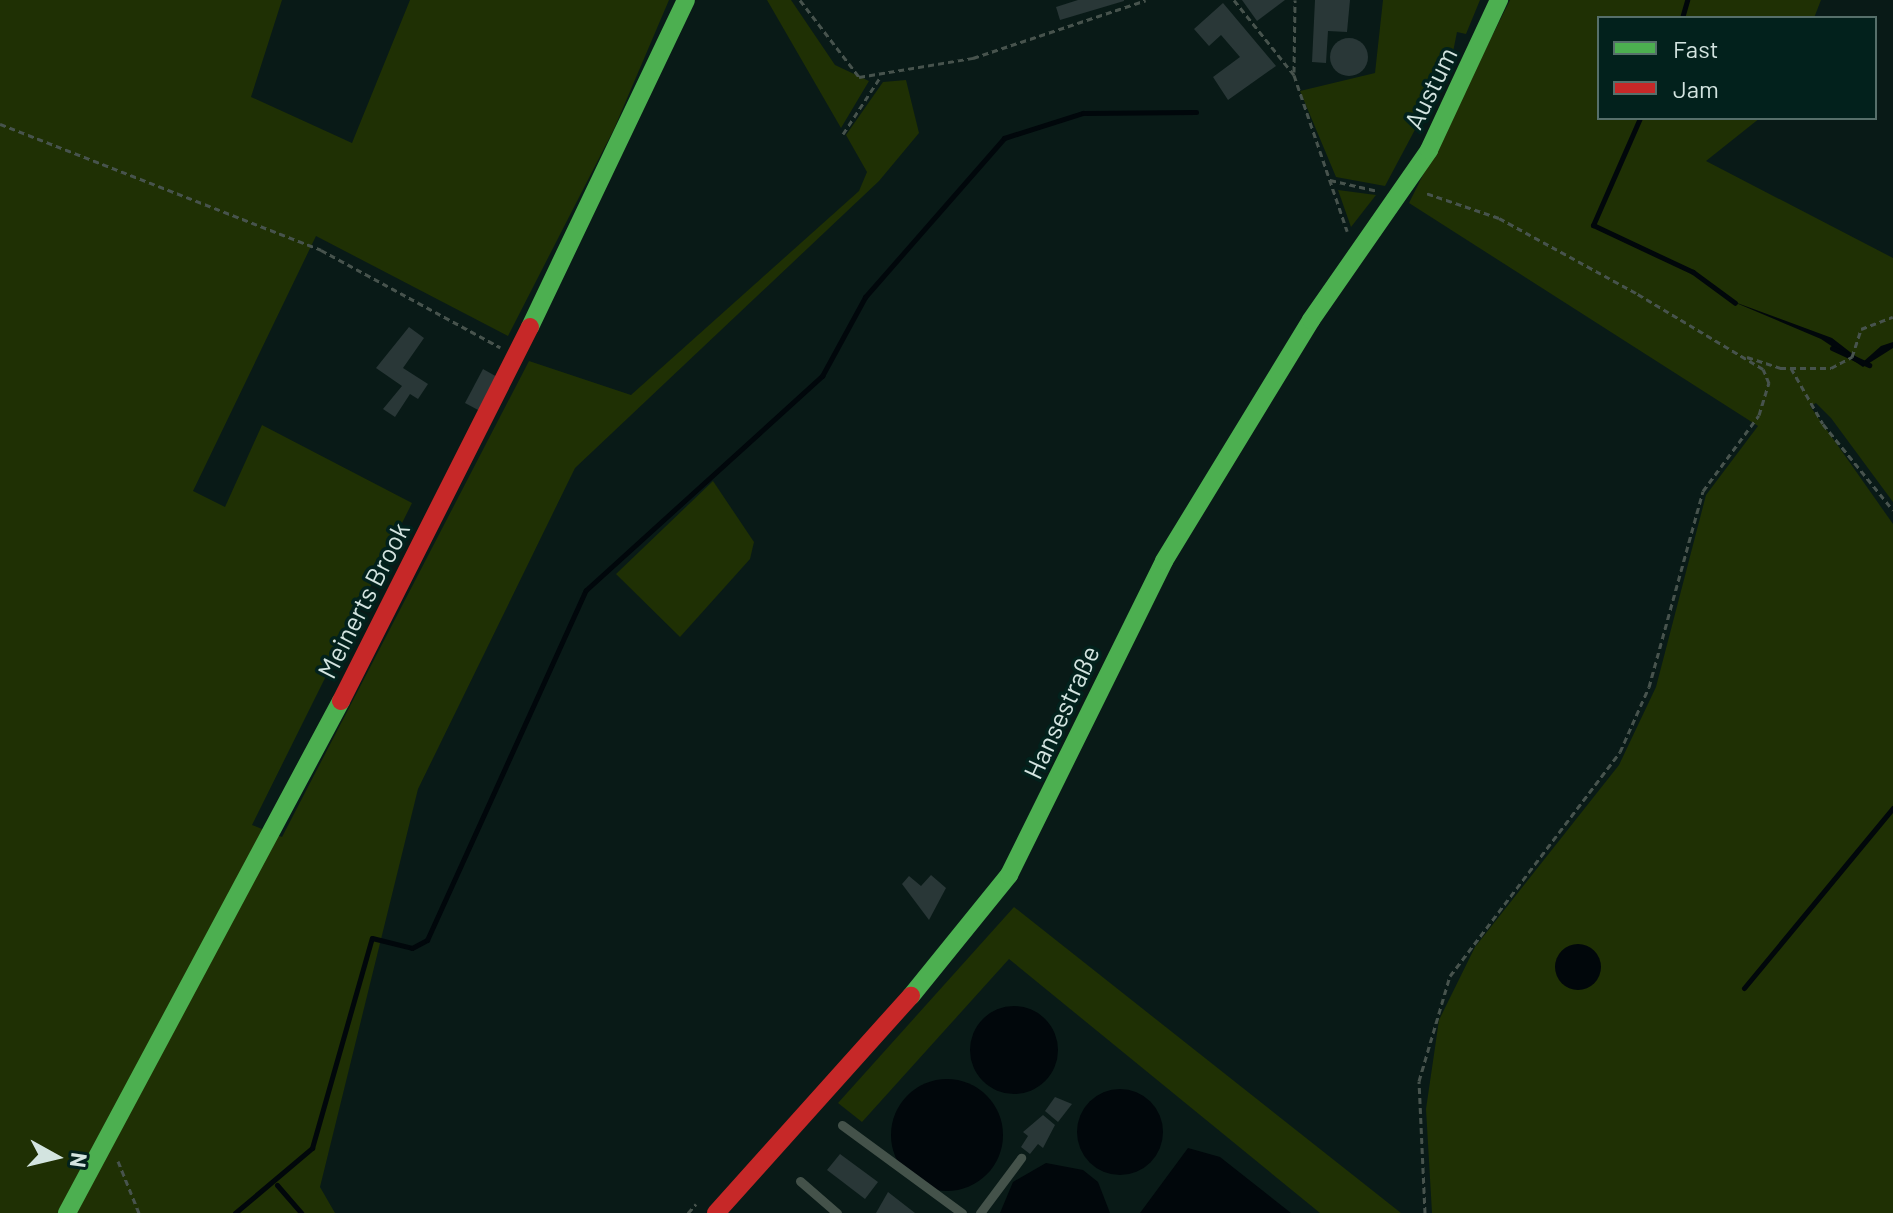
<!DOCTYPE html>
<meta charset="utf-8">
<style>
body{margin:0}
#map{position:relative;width:1893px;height:1213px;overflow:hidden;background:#091a17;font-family:Barlow,sans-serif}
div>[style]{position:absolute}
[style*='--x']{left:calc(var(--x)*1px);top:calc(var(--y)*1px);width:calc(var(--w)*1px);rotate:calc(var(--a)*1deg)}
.green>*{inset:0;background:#1f3004}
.water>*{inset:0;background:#01070b}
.round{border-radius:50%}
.stream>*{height:5px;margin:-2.5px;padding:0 2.5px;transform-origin:2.5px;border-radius:2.5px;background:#01070b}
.building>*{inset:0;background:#293737}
.path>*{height:3px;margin-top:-1.5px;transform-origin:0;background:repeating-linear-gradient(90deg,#47534d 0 6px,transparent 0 10px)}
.lane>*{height:9px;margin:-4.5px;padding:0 4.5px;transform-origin:4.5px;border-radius:4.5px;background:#44524a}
.fast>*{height:18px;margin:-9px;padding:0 9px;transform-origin:9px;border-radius:9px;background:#4caf50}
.jam>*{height:18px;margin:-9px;padding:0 9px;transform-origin:9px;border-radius:9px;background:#c62828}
span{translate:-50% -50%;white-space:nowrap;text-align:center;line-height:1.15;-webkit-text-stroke:7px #02211c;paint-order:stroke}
.street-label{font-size:26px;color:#d3e4e0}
.legend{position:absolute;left:1597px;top:16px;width:280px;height:104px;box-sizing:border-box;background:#02211c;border:2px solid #566f6a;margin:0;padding:10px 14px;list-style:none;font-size:24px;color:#d3e4e0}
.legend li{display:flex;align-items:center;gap:16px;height:40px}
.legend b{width:40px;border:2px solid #566f6a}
.north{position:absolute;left:16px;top:1117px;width:80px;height:80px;-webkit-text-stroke:6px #02211c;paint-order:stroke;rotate:98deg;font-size:22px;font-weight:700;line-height:32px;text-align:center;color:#d3e4e0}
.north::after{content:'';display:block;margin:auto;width:28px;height:36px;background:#d3e4e0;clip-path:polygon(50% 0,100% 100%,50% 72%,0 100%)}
</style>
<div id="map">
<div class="green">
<div style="clip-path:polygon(0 0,282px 0,251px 97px,352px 143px,410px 0,669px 0,614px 129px,508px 336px,316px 236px,193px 491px,225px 507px,262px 425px,412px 503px,252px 825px,282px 837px,529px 361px,631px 395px,859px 191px,867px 172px,846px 135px,883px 82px,906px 80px,919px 133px,879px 181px,575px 468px,418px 789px,320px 1187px,335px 1213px,0 1213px)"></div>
<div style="clip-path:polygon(767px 0,791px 0,835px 65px,869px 81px,841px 128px)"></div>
<div style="clip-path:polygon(1383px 0,1480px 0,1466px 34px,1457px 32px,1451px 62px,1385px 186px,1336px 177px,1300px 91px,1375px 73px)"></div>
<div style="clip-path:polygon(1510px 0,1821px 0,1814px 18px,1599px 18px,1599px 118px,1760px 118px,1706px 161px,1893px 258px,1893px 502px,1831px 418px,1816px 403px,1810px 406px,1893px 524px,1893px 1213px,1432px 1213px,1426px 1109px,1439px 1020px,1475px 947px,1619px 765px,1656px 687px,1706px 495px,1758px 426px,1409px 203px)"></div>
<div style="clip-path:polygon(1338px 190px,1376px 195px,1351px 227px)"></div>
<div style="clip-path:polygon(713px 481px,754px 542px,750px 559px,680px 637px,616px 574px)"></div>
<div style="clip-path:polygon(1014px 907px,1401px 1213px,1320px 1213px,1009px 959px,862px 1122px,838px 1103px)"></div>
</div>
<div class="water">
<div style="clip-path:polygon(1729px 300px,1832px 338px,1863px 362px,1881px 346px,1893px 342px,1893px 348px,1863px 367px,1821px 339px)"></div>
<div class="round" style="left:1555px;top:944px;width:46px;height:46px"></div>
<div class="round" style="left:970px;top:1006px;width:88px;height:88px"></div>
<div class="round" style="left:891px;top:1079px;width:112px;height:112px"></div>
<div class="round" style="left:1077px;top:1089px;width:86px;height:86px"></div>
<div style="clip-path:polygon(1188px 1148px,1220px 1157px,1291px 1213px,1140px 1213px)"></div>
<div style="clip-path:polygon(1046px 1163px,1083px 1170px,1098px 1182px,1110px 1213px,1000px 1213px,1013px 1182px)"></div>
</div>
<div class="stream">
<div style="--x:1682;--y:18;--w:19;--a:-74"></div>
<div style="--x:1640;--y:118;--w:117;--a:113.7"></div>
<div style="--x:1593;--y:225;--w:110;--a:25.2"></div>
<div style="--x:1693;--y:272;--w:52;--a:36.4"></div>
<div style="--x:1832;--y:348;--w:41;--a:24.7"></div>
<div style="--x:1744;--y:988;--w:234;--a:-50.4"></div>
<div style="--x:277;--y:1185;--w:37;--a:49"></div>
<div style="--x:235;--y:1213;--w:101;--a:-40.2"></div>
<div style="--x:312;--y:1148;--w:218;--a:-74.1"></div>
<div style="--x:372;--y:938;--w:41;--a:14"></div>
<div style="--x:412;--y:948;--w:17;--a:-28"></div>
<div style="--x:427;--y:940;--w:384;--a:-65.6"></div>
<div style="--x:586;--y:590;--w:319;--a:-42.2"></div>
<div style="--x:822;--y:376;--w:90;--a:-61.4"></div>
<div style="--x:865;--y:297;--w:211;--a:-48.8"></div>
<div style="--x:1004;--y:138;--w:83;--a:-17.6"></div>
<div style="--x:1083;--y:113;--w:113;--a:-0.5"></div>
</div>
<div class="building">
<div style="clip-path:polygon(1078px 0,1124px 0,1124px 1px,1060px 20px,1056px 7px)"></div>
<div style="clip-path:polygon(1242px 0,1285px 0,1257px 21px)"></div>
<div style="clip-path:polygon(1315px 0,1350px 0,1347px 32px,1328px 31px,1326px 63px,1312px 62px)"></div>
<div style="clip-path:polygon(1223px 3px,1276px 66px,1228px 100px,1213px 77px,1240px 57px,1221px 35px,1209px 46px,1194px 29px)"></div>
<div class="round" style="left:1330px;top:38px;width:38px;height:38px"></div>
<div style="clip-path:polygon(409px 327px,424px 338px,403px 368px,428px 384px,418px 399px,410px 394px,395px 417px,383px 409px,402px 386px,376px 368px)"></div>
<div style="clip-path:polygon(483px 369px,499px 378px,480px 411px,465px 403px)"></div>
<div style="clip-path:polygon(931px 875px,946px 888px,929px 920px,902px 884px,909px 876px,921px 886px)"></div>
<div style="clip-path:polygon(1055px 1097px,1072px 1104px,1058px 1122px,1045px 1111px)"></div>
<div style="clip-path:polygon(1043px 1115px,1055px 1125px,1043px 1148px,1038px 1144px,1030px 1154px,1021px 1147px,1028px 1136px,1023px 1132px)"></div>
<div style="clip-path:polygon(840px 1154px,878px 1182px,865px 1199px,827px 1170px)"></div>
<div style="clip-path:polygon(888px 1192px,915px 1213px,876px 1213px)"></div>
</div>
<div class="path">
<div style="--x:800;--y:0;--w:97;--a:52.5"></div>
<div style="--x:859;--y:77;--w:116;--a:-9.5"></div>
<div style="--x:973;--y:58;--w:182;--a:-18.5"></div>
<div style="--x:1234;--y:0;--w:96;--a:51.3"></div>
<div style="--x:1294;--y:75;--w:165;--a:71.2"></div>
<div style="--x:1294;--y:72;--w:72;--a:-89.2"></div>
<div style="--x:0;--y:124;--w:345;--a:21.4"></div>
<div style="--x:321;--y:250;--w:204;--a:28.5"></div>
<div style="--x:843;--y:134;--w:69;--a:-56.8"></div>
<div style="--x:1330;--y:180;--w:49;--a:12.9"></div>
<div style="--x:1747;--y:357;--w:35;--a:18"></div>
<div style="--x:1780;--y:368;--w:51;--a:0"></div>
<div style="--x:1831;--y:368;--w:24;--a:-28"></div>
<div style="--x:1852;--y:357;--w:29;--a:-72"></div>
<div style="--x:1861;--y:329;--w:34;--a:-21"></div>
<div style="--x:1791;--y:368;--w:64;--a:60.3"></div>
<div style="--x:1823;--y:424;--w:111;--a:50.9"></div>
<div style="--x:118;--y:1161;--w:56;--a:68"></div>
<div style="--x:688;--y:1213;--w:12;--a:-48"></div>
<div style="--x:1425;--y:1213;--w:132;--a:-92.6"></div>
<div style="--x:1419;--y:1081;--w:109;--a:-73.6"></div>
<div style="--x:1450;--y:976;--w:281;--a:-52.8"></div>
<div style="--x:1620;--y:752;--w:71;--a:-66"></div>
<div style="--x:1649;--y:687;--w:203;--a:-74.6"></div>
<div style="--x:1703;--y:491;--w:94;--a:-53.6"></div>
<div style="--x:1759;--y:415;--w:34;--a:-73"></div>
<div style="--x:1769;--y:383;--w:15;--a:-113"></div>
<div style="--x:1763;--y:369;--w:148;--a:-149.1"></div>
<div style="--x:1636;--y:293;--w:156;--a:-151.3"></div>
<div style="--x:1499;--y:218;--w:77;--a:-161.1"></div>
</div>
<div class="lane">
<div style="--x:842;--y:1125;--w:149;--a:36.3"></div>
<div style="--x:800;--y:1181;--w:49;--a:40.9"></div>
<div style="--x:980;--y:1213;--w:69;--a:-53.3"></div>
</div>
<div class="fast">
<div style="--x:530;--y:327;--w:362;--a:-64.5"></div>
<div style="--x:911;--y:996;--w:156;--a:-51"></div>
<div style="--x:1009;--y:875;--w:350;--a:-63.7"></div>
<div style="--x:1164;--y:561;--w:282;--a:-58.6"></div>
<div style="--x:1311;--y:320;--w:207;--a:-55.2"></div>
<div style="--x:1429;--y:150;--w:166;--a:-65"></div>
<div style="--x:67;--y:1213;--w:581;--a:-61.85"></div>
</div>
<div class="jam">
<div style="--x:341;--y:701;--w:419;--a:-63.2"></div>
<div style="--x:716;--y:1213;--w:292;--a:-48.1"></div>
</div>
<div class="street-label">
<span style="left:1430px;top:88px;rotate:-64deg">Austum</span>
<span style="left:363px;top:600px;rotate:-63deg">Meinerts Brook</span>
<span style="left:1061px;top:712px;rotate:-65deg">Hansestraße</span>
</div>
<ul class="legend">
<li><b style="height:10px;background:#4caf50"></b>Fast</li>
<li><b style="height:10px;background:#c62828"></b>Jam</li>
</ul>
<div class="north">N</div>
</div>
